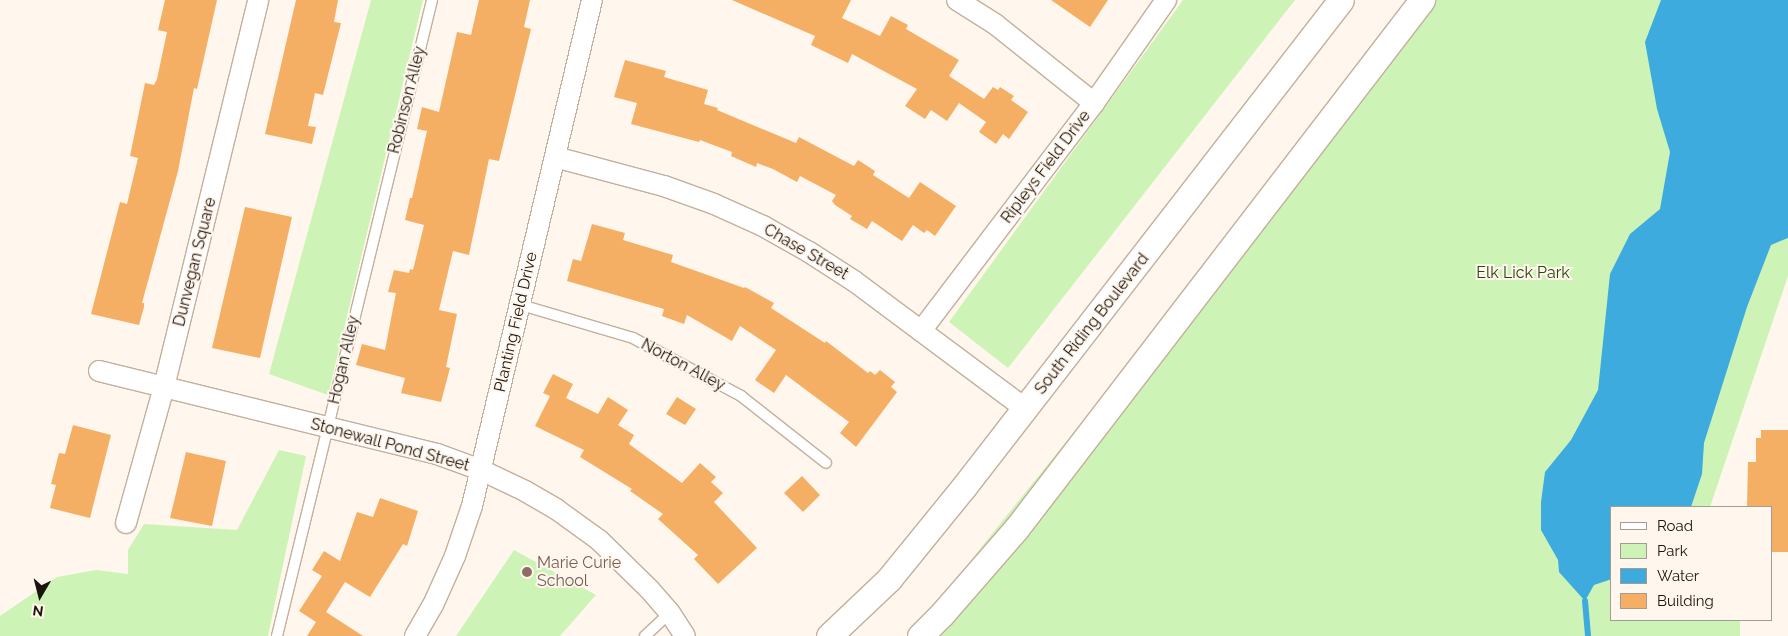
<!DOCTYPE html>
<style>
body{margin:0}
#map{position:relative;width:1788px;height:636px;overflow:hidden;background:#fff6ed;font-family:Raleway,sans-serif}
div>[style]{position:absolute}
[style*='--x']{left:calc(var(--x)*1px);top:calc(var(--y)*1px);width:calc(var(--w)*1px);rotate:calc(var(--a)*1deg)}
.green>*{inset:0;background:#cdf4b6}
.water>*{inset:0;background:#3eabdf}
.stream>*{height:6px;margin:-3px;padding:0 3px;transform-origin:3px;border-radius:3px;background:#3eabdf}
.building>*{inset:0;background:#f5af65}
.roads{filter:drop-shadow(1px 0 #c4af9b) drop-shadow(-1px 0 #c4af9b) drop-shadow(0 1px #c4af9b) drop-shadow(0 -1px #c4af9b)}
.service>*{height:10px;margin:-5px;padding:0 5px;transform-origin:5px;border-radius:5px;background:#fff}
.minor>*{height:20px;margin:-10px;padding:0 10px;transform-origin:10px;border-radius:10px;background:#fff}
.tertiary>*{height:25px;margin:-12.5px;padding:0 12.5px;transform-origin:12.5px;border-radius:12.5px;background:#fff}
.dots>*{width:14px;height:14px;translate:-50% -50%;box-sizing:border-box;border:2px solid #fff6ed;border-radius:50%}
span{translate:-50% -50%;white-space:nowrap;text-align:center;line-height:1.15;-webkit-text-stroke:4px #fff6ed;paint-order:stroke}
.street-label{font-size:16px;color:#1b140c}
.park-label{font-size:16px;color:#27460c}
.education-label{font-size:16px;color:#785e54}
.left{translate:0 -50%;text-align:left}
.legend{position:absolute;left:1610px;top:506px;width:162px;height:115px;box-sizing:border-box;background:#fff6ed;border:1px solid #a49c93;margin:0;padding:6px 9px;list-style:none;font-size:15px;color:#1b140c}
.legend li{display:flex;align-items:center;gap:10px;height:25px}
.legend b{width:25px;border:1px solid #a49c93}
.north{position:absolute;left:15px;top:571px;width:50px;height:50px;-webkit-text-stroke:4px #fff6ed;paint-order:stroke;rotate:188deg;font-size:14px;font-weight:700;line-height:20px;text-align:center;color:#1b140c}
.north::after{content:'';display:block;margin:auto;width:18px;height:22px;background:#1b140c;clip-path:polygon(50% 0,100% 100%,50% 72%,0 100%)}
</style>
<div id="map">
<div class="green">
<div style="clip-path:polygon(371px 0,423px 0,328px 395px,269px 374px)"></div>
<div style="clip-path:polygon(1183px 0,1295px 0,1008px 368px,949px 322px)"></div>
<div style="clip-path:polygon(1421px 0,1788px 0,1788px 276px,1710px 507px,1612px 507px,1612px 620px,1740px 620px,1740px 636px,910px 636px)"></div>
<div style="clip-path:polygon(279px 450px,306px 456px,268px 636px,0 636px,0 616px,57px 577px,96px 570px,128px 574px,128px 550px,144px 524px,237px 530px)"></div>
<div style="clip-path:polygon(514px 550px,596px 595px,560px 636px,456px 636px)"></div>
</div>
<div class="water">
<div style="clip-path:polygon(1661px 0,1788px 0,1788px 238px,1771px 245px,1747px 307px,1704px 443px,1702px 474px,1691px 507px,1612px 507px,1612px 579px,1594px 585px,1585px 601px,1559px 572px,1558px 560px,1541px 530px,1541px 502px,1545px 472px,1571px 440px,1598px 390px,1610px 274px,1630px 234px,1660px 209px,1670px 152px,1657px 109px,1645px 42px)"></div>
</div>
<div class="stream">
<div style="--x:1585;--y:601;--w:35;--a:85"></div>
</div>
<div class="building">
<div style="clip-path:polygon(165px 0,217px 0,197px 89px,194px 88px,178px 171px,142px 303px,144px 303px,144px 307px,139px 325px,91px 314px,120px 202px,127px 204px,138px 158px,130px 156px,145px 83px,154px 85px,157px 79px,167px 32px,158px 30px)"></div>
<div style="clip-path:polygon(296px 0,338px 0,334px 22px,341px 23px,323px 95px,315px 93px,308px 126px,316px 127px,312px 144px,265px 134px)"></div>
<div style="clip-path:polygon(479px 0,530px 0,524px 27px,531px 29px,499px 161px,489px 159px,469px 255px,453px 251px,439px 310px,457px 314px,446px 367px,450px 368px,441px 402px,401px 393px,405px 378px,356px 365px,362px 344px,385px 350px,396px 293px,388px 292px,394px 270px,409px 273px,410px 269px,413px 270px,424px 225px,405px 220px,410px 198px,412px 198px,427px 131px,417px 129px,422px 107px,439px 112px,457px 32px,471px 35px)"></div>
<div style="clip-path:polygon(732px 0,851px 0,842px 18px,880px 36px,891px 16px,908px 25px,906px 29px,959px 60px,949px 76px,984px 99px,993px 87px,998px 90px,1000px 87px,1014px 96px,1011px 100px,1028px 112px,1009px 139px,1003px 134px,996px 144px,979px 132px,986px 122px,959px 103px,947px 121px,931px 110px,925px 119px,905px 106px,917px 89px,852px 54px,848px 63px,811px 45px,815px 36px)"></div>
<div style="clip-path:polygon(1051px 0,1108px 0,1090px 27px)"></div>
<div style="clip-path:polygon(625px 60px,666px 71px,664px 77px,708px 90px,704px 104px,718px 108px,717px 110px,796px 143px,799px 137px,854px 166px,858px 160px,875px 171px,873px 175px,909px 198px,920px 182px,956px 206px,935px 236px,927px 230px,924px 233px,913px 225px,902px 241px,872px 221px,867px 229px,850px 219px,852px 216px,835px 205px,832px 201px,836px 195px,800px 176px,797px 182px,773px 169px,757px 163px,756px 167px,731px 156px,732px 152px,700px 140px,699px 142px,631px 124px,637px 103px,614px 97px)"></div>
<div style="clip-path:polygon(245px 207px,292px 217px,260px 358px,212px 348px)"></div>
<div style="clip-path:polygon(592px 224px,625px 233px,623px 240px,673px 255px,671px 262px,744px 288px,745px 287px,774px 303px,771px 308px,825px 343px,826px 341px,868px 373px,870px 371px,875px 375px,880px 370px,895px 382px,891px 387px,897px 392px,856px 447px,840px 433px,849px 422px,786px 375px,774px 393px,755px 380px,776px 350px,740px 326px,732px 341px,687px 315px,684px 324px,662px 316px,664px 309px,567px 281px,573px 259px,581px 261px)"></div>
<div style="clip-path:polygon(553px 374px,573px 384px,566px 398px,598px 414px,608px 397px,628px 410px,618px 425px,634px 435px,629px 444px,682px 483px,700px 463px,716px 477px,711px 482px,723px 493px,714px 502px,757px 548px,718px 584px,694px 559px,698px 555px,658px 519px,663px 514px,630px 491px,632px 489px,580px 457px,584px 450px,535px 426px,550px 396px,543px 393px)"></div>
<div style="clip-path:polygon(677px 397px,696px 409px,685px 425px,666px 414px)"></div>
<div style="clip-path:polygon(73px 425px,111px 435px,90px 518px,50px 508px,56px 485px,51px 484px,59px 453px,65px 454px)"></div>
<div style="clip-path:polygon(1761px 430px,1788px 430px,1788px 552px,1772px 552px,1772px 507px,1747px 507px,1748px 462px,1756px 462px,1756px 438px,1761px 438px)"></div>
<div style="clip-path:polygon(186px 452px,226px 461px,212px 526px,170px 518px)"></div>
<div style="clip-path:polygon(802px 476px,820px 495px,803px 512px,784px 493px)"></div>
<div style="clip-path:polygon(380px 498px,418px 511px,407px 546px,403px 544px,370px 597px,345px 582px,326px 612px,363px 636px,307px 636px,316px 622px,299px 611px,322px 576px,312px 570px,324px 551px,340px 561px,357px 512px,373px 517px)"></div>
</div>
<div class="roads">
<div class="service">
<div style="--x:521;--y:305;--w:117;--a:16.4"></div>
<div style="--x:633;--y:338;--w:123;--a:28.2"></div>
<div style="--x:741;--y:396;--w:108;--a:38.2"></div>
<div style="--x:277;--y:636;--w:655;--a:-76.3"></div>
<div style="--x:645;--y:636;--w:34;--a:-43"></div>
</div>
<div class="minor">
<div style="--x:957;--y:0;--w:45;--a:32.3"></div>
<div style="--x:995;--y:24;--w:127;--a:38.6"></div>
<div style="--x:555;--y:157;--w:113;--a:14.9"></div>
<div style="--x:664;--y:186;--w:53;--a:19.8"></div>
<div style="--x:714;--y:204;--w:54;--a:24.2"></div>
<div style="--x:763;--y:226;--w:53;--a:29.5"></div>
<div style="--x:809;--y:252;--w:54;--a:32.8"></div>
<div style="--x:854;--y:281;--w:214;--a:36.7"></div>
<div style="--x:921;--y:331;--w:286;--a:-52.8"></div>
<div style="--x:1094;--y:103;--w:126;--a:-55"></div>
<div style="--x:99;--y:371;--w:348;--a:13.8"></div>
<div style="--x:437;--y:454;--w:47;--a:20"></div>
<div style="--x:481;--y:470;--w:49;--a:25.5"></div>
<div style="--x:525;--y:491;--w:36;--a:30"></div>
<div style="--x:556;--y:509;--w:53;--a:35.8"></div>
<div style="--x:599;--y:540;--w:71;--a:44.4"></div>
<div style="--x:650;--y:590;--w:30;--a:49"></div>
<div style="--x:670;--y:613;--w:27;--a:57"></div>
<div style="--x:126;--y:523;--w:141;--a:-74.4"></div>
<div style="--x:164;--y:387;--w:398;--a:-76.3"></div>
<div style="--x:415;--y:636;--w:36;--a:-60"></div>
<div style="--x:433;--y:605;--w:54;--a:-65.8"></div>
<div style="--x:455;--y:556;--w:53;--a:-71.2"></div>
<div style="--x:472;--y:506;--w:520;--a:-76.66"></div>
</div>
<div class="tertiary">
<div style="--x:829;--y:636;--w:83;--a:-43.5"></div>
<div style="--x:889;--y:579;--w:117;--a:-50.9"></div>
<div style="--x:963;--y:488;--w:617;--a:-52.24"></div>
<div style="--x:920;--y:636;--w:31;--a:-45"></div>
<div style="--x:942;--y:614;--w:113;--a:-49"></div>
<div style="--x:1016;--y:529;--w:667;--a:-52.49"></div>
</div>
</div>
<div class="dots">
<div style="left:527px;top:572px;background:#8d6e63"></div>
</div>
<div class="street-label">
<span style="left:407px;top:100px;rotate:-76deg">Robinson Alley</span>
<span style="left:1046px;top:167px;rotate:-53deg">Ripleys Field Drive</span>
<span style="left:806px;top:252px;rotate:30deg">Chase Street</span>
<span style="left:195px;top:262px;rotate:-76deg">Dunvegan Square</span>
<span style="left:516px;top:322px;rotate:-77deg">Planting Field Drive</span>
<span style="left:1092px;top:324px;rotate:-52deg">South Riding Boulevard</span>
<span style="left:344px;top:360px;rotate:-77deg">Hogan Alley</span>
<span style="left:683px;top:365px;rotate:28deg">Norton Alley</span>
<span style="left:390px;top:445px;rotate:15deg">Stonewall Pond Street</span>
</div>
<div class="park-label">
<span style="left:1523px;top:273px">Elk Lick Park</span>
</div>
<div class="education-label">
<span class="left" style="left:537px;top:572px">Marie Curie<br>School</span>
</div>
<ul class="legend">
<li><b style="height:6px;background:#fff"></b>Road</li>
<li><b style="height:14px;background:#cdf4b6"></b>Park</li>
<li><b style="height:14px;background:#3eabdf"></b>Water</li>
<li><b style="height:14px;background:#f5af65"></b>Building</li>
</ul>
<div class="north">N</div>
</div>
